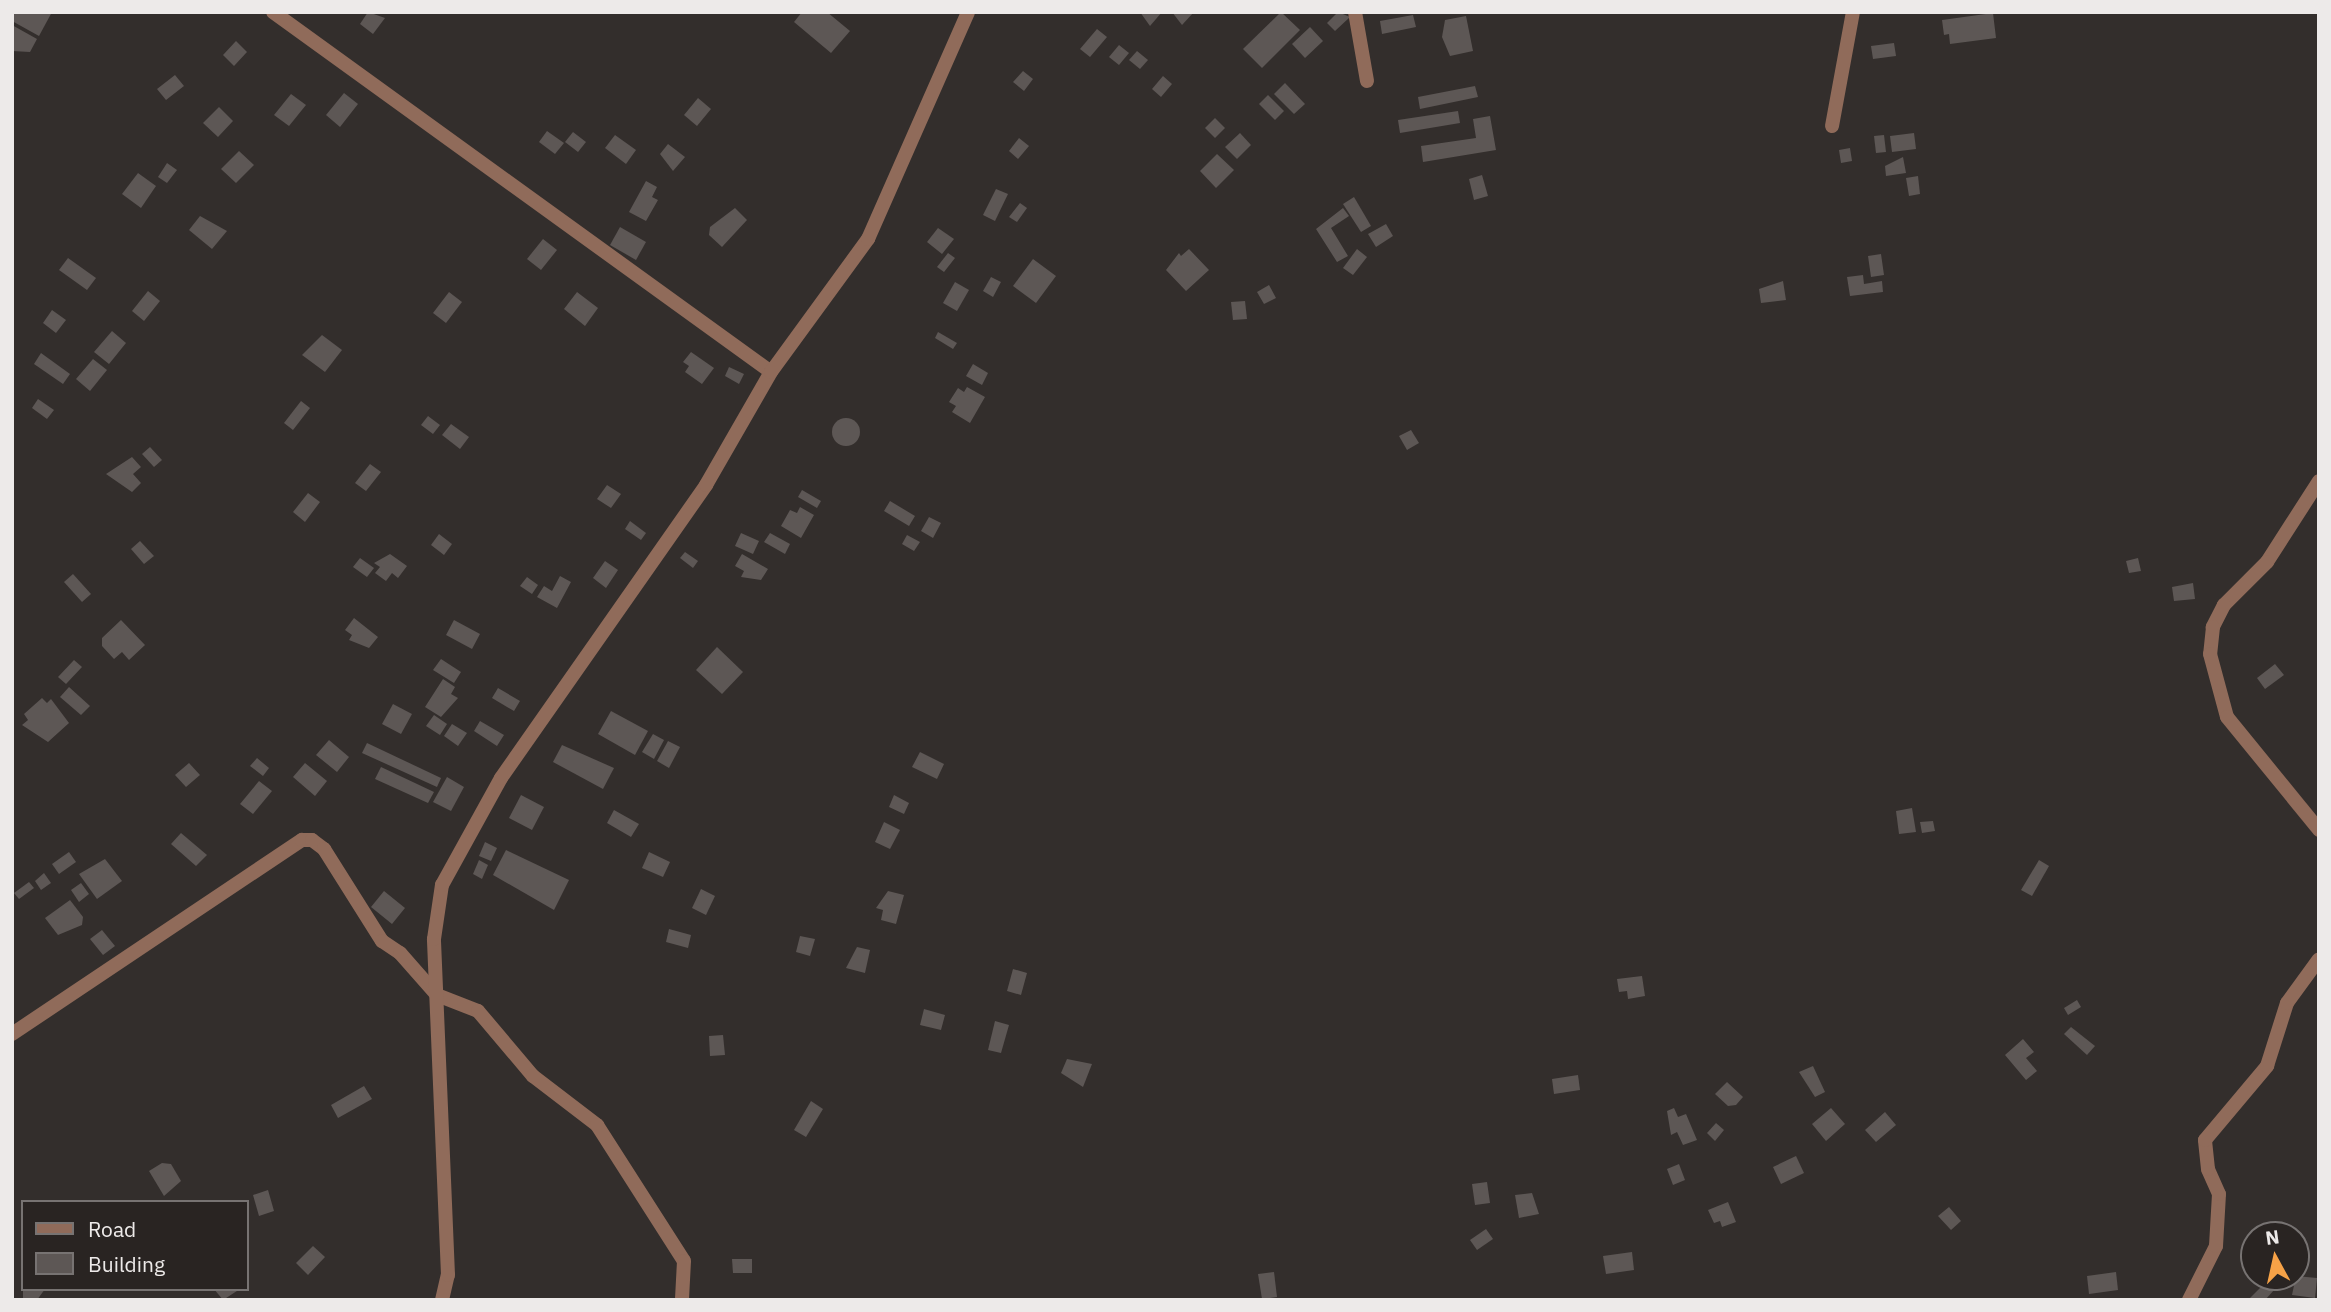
<!DOCTYPE html>
<style>
body{margin:0}
#map{position:relative;width:2331px;height:1312px;overflow:hidden;background:#332e2c;font-family:"IBM Plex Sans",sans-serif}
div>[style]{position:absolute}
[style*='--x']{left:calc(var(--x)*1px);top:calc(var(--y)*1px);width:calc(var(--w)*1px);rotate:calc(var(--a)*1deg)}
.building>*{inset:0;background:#5d5755}
.round{border-radius:50%}
.minor>*{height:14px;margin:-7px;padding:0 7px;transform-origin:7px;border-radius:7px;background:#906b5a}
span{translate:-50% -50%;white-space:nowrap;text-align:center;line-height:1.15;-webkit-text-stroke:7px #292422;paint-order:stroke}
.frame{position:absolute;inset:0;border:14px solid #edeae9;pointer-events:none}
.legend{position:absolute;left:21px;top:1200px;width:228px;height:91px;box-sizing:border-box;background:#292422;border:2px solid #777372;margin:0;padding:9px 12px;list-style:none;font-size:21px;color:#edeae9}
.legend li{display:flex;align-items:center;gap:14px;height:35px}
.legend b{width:35px;border:2px solid #777372}
.north{position:absolute;left:2240px;top:1221px;width:70px;height:70px;box-sizing:border-box;background:#292422;border:2px solid #777372;border-radius:50%;rotate:352deg;font-size:19px;font-weight:700;line-height:28px;text-align:center;color:#edeae9}
.north::after{content:'';display:block;margin:auto;width:24px;height:32px;background:#f6a247;clip-path:polygon(50% 0,100% 100%,50% 72%,0 100%)}
</style>
<div id="map">
<div class="building">
<div style="clip-path:polygon(12px 12px,52px 12px,39px 36px,12px 21px)"></div>
<div style="clip-path:polygon(368px 12px,385px 18px,373px 34px,360px 24px)"></div>
<div style="clip-path:polygon(802px 12px,827px 12px,850px 31px,831px 53px,794px 22px)"></div>
<div style="clip-path:polygon(1140px 12px,1162px 12px,1150px 26px)"></div>
<div style="clip-path:polygon(1172px 12px,1194px 12px,1182px 25px)"></div>
<div style="clip-path:polygon(1281px 12px,1300px 30px,1262px 68px,1243px 49px)"></div>
<div style="clip-path:polygon(1338px 12px,1350px 17px,1335px 31px,1327px 23px)"></div>
<div style="clip-path:polygon(1993px 13px,1996px 38px,1950px 44px,1949px 34px,1944px 35px,1942px 20px)"></div>
<div style="clip-path:polygon(1413px 15px,1416px 27px,1382px 34px,1380px 21px)"></div>
<div style="clip-path:polygon(1466px 16px,1473px 51px,1450px 56px,1442px 37px,1445px 20px)"></div>
<div style="clip-path:polygon(12px 25px,37px 39px,30px 52px,12px 51px)"></div>
<div style="clip-path:polygon(1310px 27px,1323px 41px,1305px 58px,1292px 44px)"></div>
<div style="clip-path:polygon(1097px 29px,1107px 37px,1090px 57px,1080px 49px)"></div>
<div style="clip-path:polygon(236px 41px,247px 52px,234px 66px,223px 55px)"></div>
<div style="clip-path:polygon(1894px 43px,1896px 56px,1873px 59px,1871px 46px)"></div>
<div style="clip-path:polygon(1119px 45px,1129px 53px,1119px 65px,1109px 57px)"></div>
<div style="clip-path:polygon(1137px 51px,1148px 60px,1140px 69px,1129px 60px)"></div>
<div style="clip-path:polygon(1023px 71px,1033px 79px,1024px 91px,1013px 82px)"></div>
<div style="clip-path:polygon(175px 75px,184px 86px,166px 100px,157px 89px)"></div>
<div style="clip-path:polygon(1163px 76px,1172px 84px,1161px 97px,1152px 89px)"></div>
<div style="clip-path:polygon(1285px 83px,1305px 104px,1294px 114px,1274px 94px)"></div>
<div style="clip-path:polygon(1475px 86px,1478px 97px,1420px 109px,1418px 97px)"></div>
<div style="clip-path:polygon(344px 93px,358px 104px,340px 127px,326px 115px)"></div>
<div style="clip-path:polygon(291px 94px,306px 105px,289px 126px,274px 115px)"></div>
<div style="clip-path:polygon(1268px 95px,1284px 111px,1275px 120px,1259px 104px)"></div>
<div style="clip-path:polygon(698px 98px,711px 109px,697px 126px,684px 115px)"></div>
<div style="clip-path:polygon(219px 107px,233px 121px,218px 137px,203px 123px)"></div>
<div style="clip-path:polygon(1458px 111px,1460px 123px,1400px 133px,1398px 120px)"></div>
<div style="clip-path:polygon(1490px 116px,1496px 150px,1423px 162px,1421px 146px,1476px 138px,1473px 119px)"></div>
<div style="clip-path:polygon(1215px 118px,1225px 128px,1215px 138px,1205px 128px)"></div>
<div style="clip-path:polygon(547px 131px,564px 143px,555px 154px,539px 142px)"></div>
<div style="clip-path:polygon(573px 132px,586px 142px,578px 152px,565px 142px)"></div>
<div style="clip-path:polygon(1240px 133px,1251px 145px,1237px 159px,1225px 147px)"></div>
<div style="clip-path:polygon(1914px 133px,1916px 149px,1892px 152px,1890px 136px)"></div>
<div style="clip-path:polygon(615px 135px,636px 150px,626px 164px,605px 148px)"></div>
<div style="clip-path:polygon(1884px 135px,1886px 152px,1876px 153px,1874px 136px)"></div>
<div style="clip-path:polygon(1019px 138px,1029px 146px,1018px 159px,1009px 151px)"></div>
<div style="clip-path:polygon(668px 144px,685px 157px,673px 171px,660px 154px)"></div>
<div style="clip-path:polygon(1850px 148px,1852px 161px,1841px 163px,1839px 150px)"></div>
<div style="clip-path:polygon(239px 151px,254px 165px,236px 183px,221px 169px)"></div>
<div style="clip-path:polygon(1217px 154px,1234px 170px,1216px 188px,1200px 171px)"></div>
<div style="clip-path:polygon(1903px 157px,1906px 173px,1886px 176px,1885px 166px)"></div>
<div style="clip-path:polygon(167px 163px,177px 170px,167px 183px,158px 177px)"></div>
<div style="clip-path:polygon(138px 173px,156px 186px,141px 208px,122px 194px)"></div>
<div style="clip-path:polygon(1482px 175px,1488px 196px,1474px 200px,1469px 179px)"></div>
<div style="clip-path:polygon(1918px 176px,1920px 194px,1909px 196px,1906px 178px)"></div>
<div style="clip-path:polygon(646px 181px,657px 187px,652px 197px,658px 200px,646px 221px,629px 212px)"></div>
<div style="clip-path:polygon(996px 189px,1008px 194px,995px 221px,983px 215px)"></div>
<div style="clip-path:polygon(1354px 197px,1371px 226px,1361px 232px,1343px 204px)"></div>
<div style="clip-path:polygon(1020px 203px,1027px 208px,1017px 222px,1009px 217px)"></div>
<div style="clip-path:polygon(735px 208px,747px 220px,722px 247px,709px 235px,710px 227px)"></div>
<div style="clip-path:polygon(1343px 208px,1349px 216px,1331px 228px,1348px 256px,1337px 262px,1316px 229px)"></div>
<div style="clip-path:polygon(200px 216px,227px 231px,212px 249px,189px 230px)"></div>
<div style="clip-path:polygon(1386px 224px,1393px 236px,1376px 247px,1368px 234px)"></div>
<div style="clip-path:polygon(620px 227px,646px 242px,636px 260px,610px 245px)"></div>
<div style="clip-path:polygon(938px 228px,954px 239px,942px 254px,927px 242px)"></div>
<div style="clip-path:polygon(543px 239px,557px 250px,541px 270px,527px 259px)"></div>
<div style="clip-path:polygon(1189px 249px,1209px 270px,1186px 291px,1166px 270px,1179px 253px,1181px 256px)"></div>
<div style="clip-path:polygon(1357px 249px,1367px 257px,1353px 275px,1343px 268px)"></div>
<div style="clip-path:polygon(948px 253px,955px 258px,944px 272px,937px 267px)"></div>
<div style="clip-path:polygon(1881px 254px,1884px 275px,1871px 277px,1868px 256px)"></div>
<div style="clip-path:polygon(68px 258px,96px 278px,87px 290px,59px 270px)"></div>
<div style="clip-path:polygon(1033px 259px,1056px 276px,1036px 303px,1013px 286px)"></div>
<div style="clip-path:polygon(1863px 275px,1864px 284px,1882px 281px,1883px 292px,1850px 296px,1847px 277px)"></div>
<div style="clip-path:polygon(991px 277px,1001px 282px,993px 297px,983px 291px)"></div>
<div style="clip-path:polygon(1783px 281px,1786px 300px,1761px 303px,1759px 289px)"></div>
<div style="clip-path:polygon(955px 282px,969px 290px,957px 311px,943px 303px)"></div>
<div style="clip-path:polygon(1269px 285px,1276px 298px,1264px 304px,1257px 292px)"></div>
<div style="clip-path:polygon(148px 291px,160px 301px,144px 321px,132px 311px)"></div>
<div style="clip-path:polygon(449px 292px,462px 302px,446px 323px,433px 313px)"></div>
<div style="clip-path:polygon(577px 292px,598px 308px,585px 326px,564px 309px)"></div>
<div style="clip-path:polygon(1245px 301px,1247px 319px,1233px 320px,1231px 302px)"></div>
<div style="clip-path:polygon(52px 310px,66px 320px,56px 333px,43px 323px)"></div>
<div style="clip-path:polygon(112px 331px,126px 343px,109px 364px,94px 352px)"></div>
<div style="clip-path:polygon(938px 332px,957px 343px,953px 349px,935px 338px)"></div>
<div style="clip-path:polygon(322px 335px,342px 350px,325px 372px,302px 355px)"></div>
<div style="clip-path:polygon(691px 352px,714px 368px,702px 384px,685px 372px,689px 366px,683px 362px)"></div>
<div style="clip-path:polygon(41px 353px,70px 374px,63px 384px,34px 364px)"></div>
<div style="clip-path:polygon(93px 359px,107px 370px,90px 391px,76px 379px)"></div>
<div style="clip-path:polygon(973px 364px,988px 373px,982px 385px,966px 376px)"></div>
<div style="clip-path:polygon(729px 367px,744px 374px,739px 384px,725px 376px)"></div>
<div style="clip-path:polygon(967px 387px,985px 397px,970px 423px,952px 412px,956px 406px,949px 402px,958px 388px,964px 392px)"></div>
<div style="clip-path:polygon(38px 399px,54px 410px,47px 419px,32px 408px)"></div>
<div style="clip-path:polygon(301px 401px,310px 408px,293px 430px,284px 423px)"></div>
<div style="clip-path:polygon(428px 416px,440px 425px,433px 434px,421px 425px)"></div>
<div class="round" style="left:832px;top:418px;width:28px;height:28px"></div>
<div style="clip-path:polygon(451px 424px,469px 437px,460px 449px,442px 435px)"></div>
<div style="clip-path:polygon(1411px 430px,1419px 443px,1407px 450px,1399px 436px)"></div>
<div style="clip-path:polygon(150px 447px,162px 460px,154px 467px,142px 454px)"></div>
<div style="clip-path:polygon(132px 457px,141px 467px,133px 474px,141px 483px,132px 492px,106px 474px)"></div>
<div style="clip-path:polygon(370px 464px,381px 472px,366px 491px,355px 483px)"></div>
<div style="clip-path:polygon(607px 485px,621px 494px,611px 508px,597px 499px)"></div>
<div style="clip-path:polygon(802px 490px,821px 501px,817px 508px,798px 497px)"></div>
<div style="clip-path:polygon(308px 493px,320px 502px,305px 522px,293px 512px)"></div>
<div style="clip-path:polygon(890px 501px,915px 516px,909px 526px,884px 511px)"></div>
<div style="clip-path:polygon(800px 507px,814px 515px,801px 538px,781px 526px,790px 510px,797px 513px)"></div>
<div style="clip-path:polygon(929px 517px,941px 523px,933px 538px,921px 531px)"></div>
<div style="clip-path:polygon(630px 521px,646px 533px,641px 540px,625px 529px)"></div>
<div style="clip-path:polygon(741px 533px,759px 541px,753px 554px,735px 546px)"></div>
<div style="clip-path:polygon(770px 533px,790px 544px,785px 554px,764px 542px)"></div>
<div style="clip-path:polygon(439px 534px,452px 544px,444px 555px,431px 545px)"></div>
<div style="clip-path:polygon(907px 535px,920px 542px,914px 551px,902px 544px)"></div>
<div style="clip-path:polygon(140px 541px,154px 556px,144px 564px,131px 549px)"></div>
<div style="clip-path:polygon(685px 552px,698px 561px,693px 568px,680px 558px)"></div>
<div style="clip-path:polygon(390px 554px,407px 566px,398px 578px,392px 573px,386px 581px,375px 573px,380px 567px,374px 563px)"></div>
<div style="clip-path:polygon(742px 554px,768px 569px,761px 580px,741px 577px,744px 571px,735px 566px)"></div>
<div style="clip-path:polygon(360px 558px,374px 568px,367px 577px,353px 567px)"></div>
<div style="clip-path:polygon(2138px 558px,2141px 571px,2129px 573px,2126px 561px)"></div>
<div style="clip-path:polygon(605px 561px,618px 570px,606px 588px,593px 578px)"></div>
<div style="clip-path:polygon(73px 574px,91px 594px,82px 602px,64px 582px)"></div>
<div style="clip-path:polygon(560px 576px,571px 582px,557px 608px,537px 597px,544px 586px,552px 591px)"></div>
<div style="clip-path:polygon(527px 577px,538px 585px,532px 594px,520px 586px)"></div>
<div style="clip-path:polygon(2193px 583px,2195px 599px,2174px 601px,2172px 587px)"></div>
<div style="clip-path:polygon(354px 618px,378px 637px,369px 648px,349px 640px,352px 635px,345px 630px)"></div>
<div style="clip-path:polygon(121px 620px,145px 645px,129px 660px,122px 652px,114px 659px,102px 646px,102px 638px)"></div>
<div style="clip-path:polygon(454px 620px,480px 634px,472px 649px,446px 635px)"></div>
<div style="clip-path:polygon(717px 647px,743px 672px,722px 694px,696px 670px)"></div>
<div style="clip-path:polygon(441px 659px,461px 672px,454px 683px,433px 670px)"></div>
<div style="clip-path:polygon(74px 660px,82px 667px,66px 684px,58px 677px)"></div>
<div style="clip-path:polygon(2275px 664px,2284px 675px,2265px 689px,2257px 678px)"></div>
<div style="clip-path:polygon(443px 679px,455px 687px,451px 694px,458px 698px,441px 717px,425px 707px)"></div>
<div style="clip-path:polygon(69px 687px,90px 706px,81px 715px,60px 697px)"></div>
<div style="clip-path:polygon(498px 688px,520px 701px,514px 711px,492px 698px)"></div>
<div style="clip-path:polygon(42px 698px,47px 703px,51px 699px,69px 723px,48px 742px,22px 725px,28px 720px,24px 714px)"></div>
<div style="clip-path:polygon(393px 704px,412px 714px,401px 734px,382px 724px)"></div>
<div style="clip-path:polygon(611px 711px,648px 731px,635px 755px,598px 734px)"></div>
<div style="clip-path:polygon(434px 715px,447px 724px,440px 735px,426px 726px)"></div>
<div style="clip-path:polygon(480px 721px,504px 735px,497px 746px,474px 731px)"></div>
<div style="clip-path:polygon(452px 724px,467px 733px,458px 746px,444px 736px)"></div>
<div style="clip-path:polygon(653px 734px,664px 740px,654px 759px,642px 752px)"></div>
<div style="clip-path:polygon(329px 740px,349px 757px,337px 772px,316px 755px)"></div>
<div style="clip-path:polygon(668px 741px,680px 747px,669px 768px,657px 761px)"></div>
<div style="clip-path:polygon(367px 743px,441px 778px,437px 787px,362px 753px)"></div>
<div style="clip-path:polygon(562px 745px,614px 768px,603px 789px,553px 762px)"></div>
<div style="clip-path:polygon(920px 752px,944px 764px,937px 779px,912px 767px)"></div>
<div style="clip-path:polygon(257px 758px,269px 768px,263px 776px,250px 766px)"></div>
<div style="clip-path:polygon(189px 763px,200px 775px,186px 787px,175px 775px)"></div>
<div style="clip-path:polygon(305px 763px,327px 781px,315px 796px,293px 777px)"></div>
<div style="clip-path:polygon(381px 767px,434px 792px,428px 803px,375px 779px)"></div>
<div style="clip-path:polygon(447px 777px,464px 787px,451px 811px,433px 802px)"></div>
<div style="clip-path:polygon(259px 781px,272px 791px,253px 814px,240px 804px)"></div>
<div style="clip-path:polygon(521px 795px,544px 807px,532px 830px,509px 818px)"></div>
<div style="clip-path:polygon(894px 795px,909px 803px,904px 814px,889px 807px)"></div>
<div style="clip-path:polygon(1912px 808px,1916px 832px,1899px 834px,1896px 811px)"></div>
<div style="clip-path:polygon(614px 810px,639px 824px,631px 837px,607px 823px)"></div>
<div style="clip-path:polygon(1933px 821px,1935px 831px,1922px 833px,1920px 822px)"></div>
<div style="clip-path:polygon(884px 822px,900px 830px,890px 849px,875px 842px)"></div>
<div style="clip-path:polygon(181px 833px,207px 855px,196px 866px,171px 844px)"></div>
<div style="clip-path:polygon(485px 842px,497px 848px,491px 861px,479px 856px)"></div>
<div style="clip-path:polygon(506px 850px,569px 880px,554px 910px,493px 875px)"></div>
<div style="clip-path:polygon(69px 852px,76px 862px,59px 874px,52px 864px)"></div>
<div style="clip-path:polygon(649px 852px,670px 862px,663px 877px,642px 868px)"></div>
<div style="clip-path:polygon(105px 859px,122px 881px,97px 899px,79px 874px)"></div>
<div style="clip-path:polygon(479px 860px,488px 865px,482px 879px,473px 874px)"></div>
<div style="clip-path:polygon(2039px 860px,2049px 866px,2032px 896px,2021px 890px)"></div>
<div style="clip-path:polygon(44px 873px,51px 883px,41px 890px,35px 881px)"></div>
<div style="clip-path:polygon(29px 882px,34px 888px,19px 899px,14px 893px)"></div>
<div style="clip-path:polygon(81px 883px,89px 894px,79px 902px,71px 890px)"></div>
<div style="clip-path:polygon(701px 889px,715px 896px,706px 915px,692px 908px)"></div>
<div style="clip-path:polygon(384px 891px,405px 908px,392px 924px,371px 907px)"></div>
<div style="clip-path:polygon(888px 891px,904px 895px,896px 924px,881px 920px,883px 910px,876px 908px)"></div>
<div style="clip-path:polygon(70px 900px,83px 917px,82px 925px,58px 935px,45px 918px)"></div>
<div style="clip-path:polygon(669px 929px,691px 935px,688px 948px,666px 942px)"></div>
<div style="clip-path:polygon(102px 930px,115px 946px,103px 955px,90px 939px)"></div>
<div style="clip-path:polygon(800px 936px,815px 939px,810px 956px,796px 952px)"></div>
<div style="clip-path:polygon(857px 947px,870px 950px,865px 973px,846px 968px)"></div>
<div style="clip-path:polygon(1013px 969px,1027px 973px,1021px 995px,1007px 991px)"></div>
<div style="clip-path:polygon(1642px 976px,1645px 996px,1628px 999px,1627px 991px,1619px 992px,1617px 979px)"></div>
<div style="clip-path:polygon(2077px 1000px,2081px 1007px,2068px 1015px,2064px 1008px)"></div>
<div style="clip-path:polygon(924px 1009px,945px 1015px,941px 1030px,920px 1025px)"></div>
<div style="clip-path:polygon(995px 1021px,1009px 1025px,1001px 1053px,988px 1050px)"></div>
<div style="clip-path:polygon(2071px 1027px,2095px 1046px,2087px 1055px,2064px 1034px)"></div>
<div style="clip-path:polygon(723px 1035px,725px 1055px,710px 1056px,709px 1036px)"></div>
<div style="clip-path:polygon(2023px 1039px,2034px 1052px,2026px 1058px,2037px 1071px,2026px 1080px,2005px 1055px)"></div>
<div style="clip-path:polygon(1067px 1059px,1092px 1064px,1083px 1087px,1061px 1073px)"></div>
<div style="clip-path:polygon(1813px 1066px,1825px 1092px,1815px 1097px,1799px 1072px)"></div>
<div style="clip-path:polygon(1578px 1075px,1580px 1090px,1554px 1094px,1552px 1079px)"></div>
<div style="clip-path:polygon(1727px 1082px,1743px 1097px,1736px 1105px,1728px 1106px,1715px 1094px)"></div>
<div style="clip-path:polygon(364px 1086px,372px 1099px,338px 1118px,331px 1105px)"></div>
<div style="clip-path:polygon(811px 1101px,823px 1109px,806px 1137px,794px 1130px)"></div>
<div style="clip-path:polygon(1674px 1108px,1678px 1117px,1686px 1114px,1697px 1140px,1683px 1145px,1677px 1132px,1671px 1135px,1667px 1111px)"></div>
<div style="clip-path:polygon(1831px 1108px,1845px 1124px,1826px 1141px,1812px 1124px)"></div>
<div style="clip-path:polygon(1885px 1112px,1896px 1125px,1876px 1142px,1865px 1130px)"></div>
<div style="clip-path:polygon(1716px 1123px,1724px 1130px,1715px 1141px,1707px 1133px)"></div>
<div style="clip-path:polygon(1796px 1156px,1804px 1173px,1781px 1184px,1773px 1167px)"></div>
<div style="clip-path:polygon(162px 1163px,171px 1164px,181px 1181px,164px 1196px,149px 1171px)"></div>
<div style="clip-path:polygon(1679px 1164px,1685px 1180px,1673px 1185px,1667px 1169px)"></div>
<div style="clip-path:polygon(1487px 1182px,1490px 1203px,1475px 1205px,1472px 1184px)"></div>
<div style="clip-path:polygon(268px 1190px,274px 1211px,259px 1216px,253px 1195px)"></div>
<div style="clip-path:polygon(1532px 1193px,1539px 1214px,1519px 1218px,1515px 1195px)"></div>
<div style="clip-path:polygon(1728px 1202px,1736px 1222px,1722px 1227px,1720px 1221px,1714px 1223px,1708px 1210px)"></div>
<div style="clip-path:polygon(1949px 1207px,1961px 1221px,1951px 1230px,1938px 1216px)"></div>
<div style="clip-path:polygon(1486px 1229px,1493px 1239px,1477px 1250px,1470px 1240px)"></div>
<div style="clip-path:polygon(313px 1246px,325px 1257px,308px 1275px,296px 1263px)"></div>
<div style="clip-path:polygon(1632px 1252px,1634px 1270px,1606px 1274px,1603px 1256px)"></div>
<div style="clip-path:polygon(732px 1259px,752px 1259px,752px 1273px,733px 1273px)"></div>
<div style="clip-path:polygon(1274px 1272px,1277px 1297px,1262px 1299px,1258px 1274px)"></div>
<div style="clip-path:polygon(2116px 1272px,2118px 1290px,2089px 1294px,2087px 1276px)"></div>
<div style="clip-path:polygon(2296px 1276px,2317px 1278px,2315px 1298px,2292px 1295px)"></div>
<div style="clip-path:polygon(2267px 1281px,2275px 1289px,2265px 1300px,2248px 1300px)"></div>
<div style="clip-path:polygon(23px 1289px,45px 1289px,37px 1300px,23px 1300px)"></div>
<div style="clip-path:polygon(214px 1289px,240px 1289px,223px 1300px)"></div>
</div>
<div class="minor">
<div style="--x:273;--y:12;--w:614;--a:35.86"></div>
<div style="--x:1355;--y:12;--w:70;--a:80.1"></div>
<div style="--x:1832;--y:126;--w:116;--a:-79.6"></div>
<div style="--x:2319;--y:481;--w:96;--a:122.7"></div>
<div style="--x:2267;--y:562;--w:61;--a:135"></div>
<div style="--x:2224;--y:605;--w:25;--a:117"></div>
<div style="--x:2213;--y:627;--w:27;--a:96"></div>
<div style="--x:2210;--y:654;--w:65;--a:74.9"></div>
<div style="--x:2227;--y:717;--w:146;--a:50.8"></div>
<div style="--x:12;--y:1034;--w:349;--a:-33.8"></div>
<div style="--x:302;--y:840;--w:10;--a:0"></div>
<div style="--x:312;--y:840;--w:15;--a:37"></div>
<div style="--x:324;--y:849;--w:109;--a:57.8"></div>
<div style="--x:382;--y:941;--w:22;--a:34"></div>
<div style="--x:400;--y:953;--w:56;--a:48.6"></div>
<div style="--x:437;--y:995;--w:44;--a:21.3"></div>
<div style="--x:478;--y:1011;--w:85;--a:49.8"></div>
<div style="--x:533;--y:1076;--w:81;--a:37.4"></div>
<div style="--x:597;--y:1125;--w:161;--a:57.4"></div>
<div style="--x:684;--y:1261;--w:39;--a:93"></div>
<div style="--x:442;--y:1300;--w:26;--a:-77"></div>
<div style="--x:448;--y:1275;--w:336;--a:-92.4"></div>
<div style="--x:434;--y:939;--w:55;--a:-81.6"></div>
<div style="--x:442;--y:885;--w:122;--a:-61.1"></div>
<div style="--x:501;--y:778;--w:358;--a:-55"></div>
<div style="--x:706;--y:485;--w:130;--a:-60.1"></div>
<div style="--x:771;--y:372;--w:165;--a:-53.9"></div>
<div style="--x:868;--y:239;--w:248;--a:-66.2"></div>
<div style="--x:2189;--y:1300;--w:60;--a:-63.4"></div>
<div style="--x:2216;--y:1246;--w:52;--a:-86.7"></div>
<div style="--x:2219;--y:1194;--w:27;--a:-114"></div>
<div style="--x:2208;--y:1169;--w:29;--a:-96"></div>
<div style="--x:2205;--y:1140;--w:97;--a:-50"></div>
<div style="--x:2267;--y:1066;--w:66;--a:-72.4"></div>
<div style="--x:2287;--y:1003;--w:54;--a:-54"></div>
</div>
<div class="frame"></div>
<ul class="legend">
<li><b style="height:9px;background:#906b5a"></b>Road</li>
<li><b style="height:19px;background:#5d5755"></b>Building</li>
</ul>
<div class="north">N</div>
</div>
